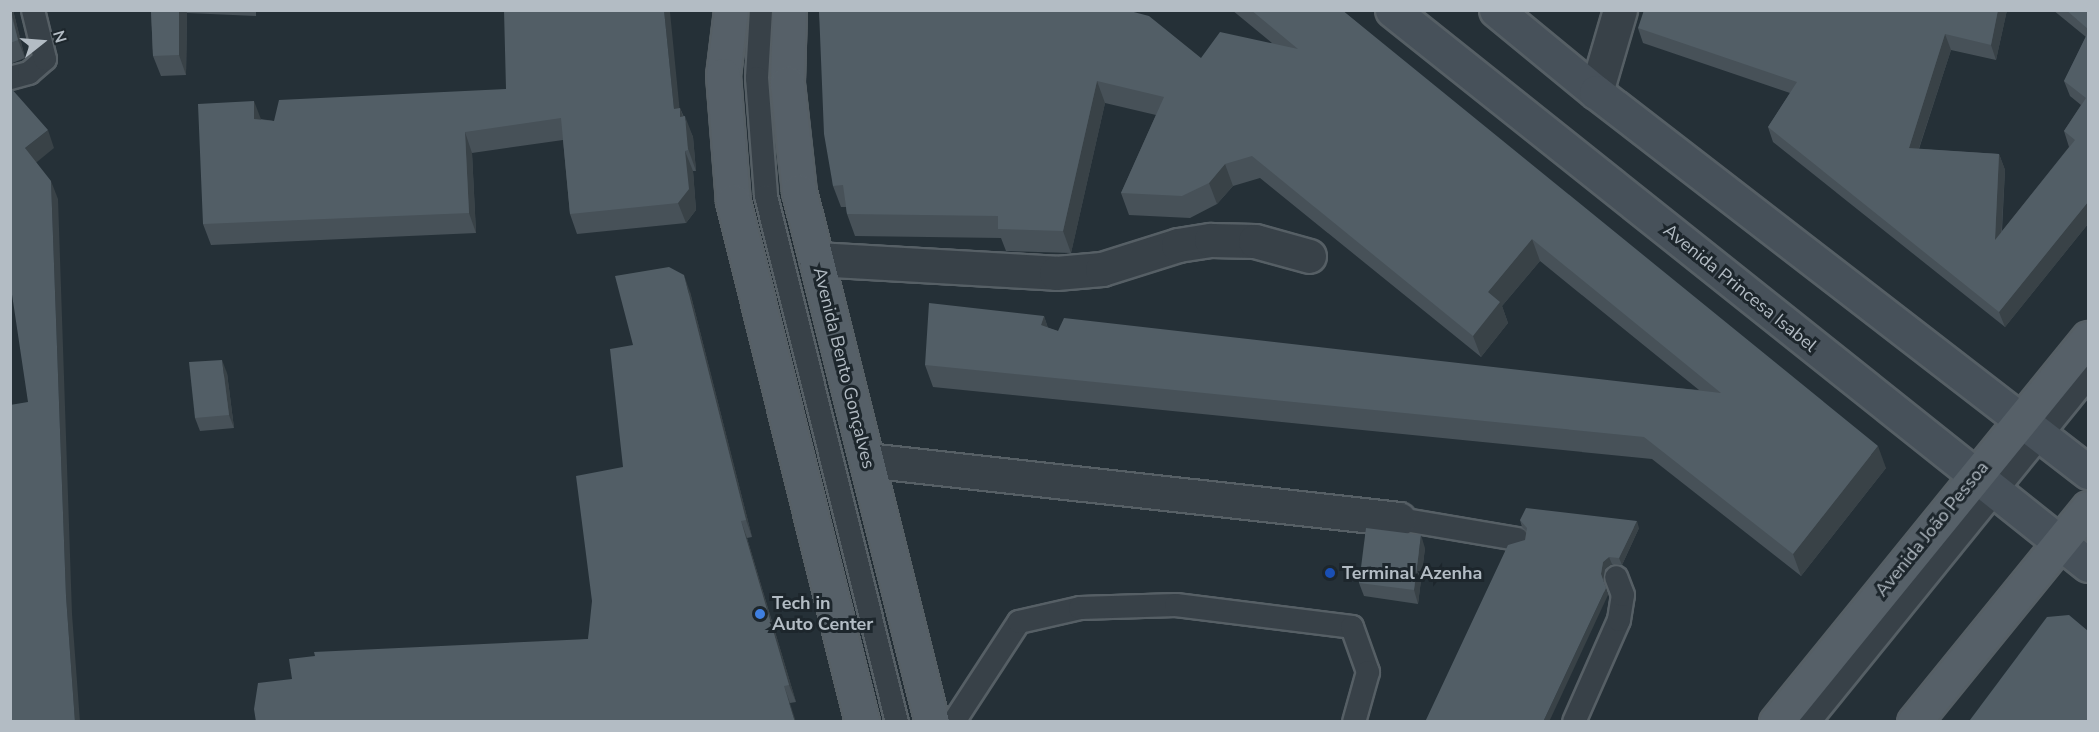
<!DOCTYPE html>
<meta charset="utf-8">
<style>
body{margin:0}
#map{position:relative;width:2099px;height:732px;overflow:hidden;background:#253037;font-family:"Nunito Sans",sans-serif}
div>[style]{position:absolute}
[style*='--x']{left:calc(var(--x)*1px);top:calc(var(--y)*1px);width:calc(var(--w)*1px);rotate:calc(var(--a)*1deg)}
.roads{filter:drop-shadow(2px 0 #565f65) drop-shadow(-2px 0 #565f65) drop-shadow(0 2px #565f65) drop-shadow(0 -2px #565f65)}
.lane>*{height:22px;margin:-11px;padding:0 11px;transform-origin:11px;border-radius:11px;background:#384148}
.street>*{height:33px;margin:-16.5px;padding:0 16.5px;transform-origin:16.5px;border-radius:16.5px;background:#384148}
.secondary>*{height:33px;margin:-16.5px;padding:0 16.5px;transform-origin:16.5px;border-radius:16.5px;background:#47515a}
.primary>*{height:33px;margin:-16.5px;padding:0 16.5px;transform-origin:16.5px;border-radius:16.5px;background:#566068}
.wall>*{inset:0;background:#475158}
.shaded-wall>*{inset:0;background:#394247}
.building>*{inset:0;background:#525e66}
.dots>*{width:16px;height:16px;translate:-50% -50%;box-sizing:border-box;border:3px solid #1d262c;border-radius:50%}
span{translate:-50% -50%;white-space:nowrap;text-align:center;line-height:1.15;-webkit-text-stroke:6px #1d262c;paint-order:stroke}
.street-label{font-size:18px;color:#b3bcc4}
.poi-label{font-size:18px;color:#b3bcc4;font-weight:700}
.left{translate:0 -50%;text-align:left}
.frame{position:absolute;inset:0;border:12px solid #b3bcc4;pointer-events:none}
.north{position:absolute;left:12px;top:12px;width:60px;height:60px;-webkit-text-stroke:4px #1d262c;paint-order:stroke;rotate:73deg;font-size:16px;font-weight:700;line-height:24px;text-align:center;color:#b3bcc4}
.north::after{content:'';display:block;margin:auto;width:21px;height:27px;background:#b3bcc4;clip-path:polygon(50% 0,100% 100%,50% 72%,0 100%)}
</style>
<div id="map">
<div class="roads">
<div class="lane">
<div style="--x:761;--y:10;--w:68;--a:93.4"></div>
<div style="--x:757;--y:78;--w:118;--a:85.6"></div>
<div style="--x:766;--y:196;--w:542;--a:76.02"></div>
<div style="--x:10;--y:78;--w:20;--a:-15"></div>
<div style="--x:29;--y:73;--w:21;--a:-41"></div>
<div style="--x:45;--y:59;--w:50;--a:-103.8"></div>
<div style="--x:1399;--y:519;--w:120;--a:9.6"></div>
<div style="--x:955;--y:720;--w:117;--a:-56.9"></div>
<div style="--x:1019;--y:622;--w:63;--a:-12.9"></div>
<div style="--x:1080;--y:608;--w:96;--a:-1.8"></div>
<div style="--x:1176;--y:605;--w:177;--a:7.1"></div>
<div style="--x:1352;--y:627;--w:48;--a:70.4"></div>
<div style="--x:1368;--y:672;--w:52;--a:105.6"></div>
<div style="--x:1574;--y:722;--w:111;--a:-66.2"></div>
<div style="--x:1619;--y:620;--w:25;--a:-81"></div>
<div style="--x:1623;--y:595;--w:19;--a:-111"></div>
<div style="--x:1809;--y:722;--w:443;--a:-51"></div>
</div>
<div class="street">
<div style="--x:1596;--y:92;--w:85;--a:-73.7"></div>
<div style="--x:816;--y:259;--w:240;--a:3.3"></div>
<div style="--x:1056;--y:273;--w:46;--a:-5"></div>
<div style="--x:1102;--y:269;--w:80;--a:-17.5"></div>
<div style="--x:1178;--y:245;--w:33;--a:-9"></div>
<div style="--x:1211;--y:240;--w:44;--a:1.3"></div>
<div style="--x:1255;--y:241;--w:56;--a:15.5"></div>
<div style="--x:867;--y:460;--w:535;--a:6.33"></div>
</div>
<div class="secondary">
<div style="--x:1392;--y:10;--w:890;--a:38.57"></div>
<div style="--x:1496;--y:10;--w:129;--a:39.4"></div>
<div style="--x:1596;--y:92;--w:622;--a:37.68"></div>
</div>
<div class="primary">
<div style="--x:731;--y:10;--w:65;--a:97"></div>
<div style="--x:723;--y:75;--w:126;--a:85.5"></div>
<div style="--x:733;--y:201;--w:537;--a:76.09"></div>
<div style="--x:789;--y:10;--w:73;--a:91.6"></div>
<div style="--x:787;--y:83;--w:109;--a:83.7"></div>
<div style="--x:799;--y:191;--w:547;--a:75.94"></div>
<div style="--x:1776;--y:722;--w:495;--a:-50.9"></div>
<div style="--x:1914;--y:722;--w:276;--a:-50.9"></div>
</div>
</div>
<div class="wall">
<div style="clip-path:polygon(10px 10px,13px 10px,25px 58px,10px 64px)"></div>
<div style="clip-path:polygon(151px 10px,256px 10px,256px 16px,187px 13px,186px 75px,161px 76px,153px 56px)"></div>
<div style="clip-path:polygon(819px 10px,1201px 58px,1272px 43px,1232px 10px,1342px 10px,1886px 468px,1801px 576px,1652px 459px,933px 387px,925px 365px,1044px 316px,1048px 328px,1058px 331px,1699px 390px,1540px 261px,1502px 306px,1508px 323px,1481px 357px,1260px 178px,1233px 186px,1217px 204px,1190px 218px,1129px 215px,1121px 193px,1156px 115px,1105px 103px,1071px 253px,1006px 251px,1001px 238px,855px 236px,847px 214px,846px 207px,841px 207px,833px 186px)"></div>
<div style="clip-path:polygon(2007px 10px,1996px 60px,1951px 50px,1919px 149px,1999px 154px,2005px 170px,2002px 231px,2069px 147px,2064px 131px,2081px 105px,2070px 96px,2064px 81px,2086px 37px,2053px 10px,2088px 10px,2088px 224px,2005px 327px,1773px 142px,1768px 127px,1790px 93px,1643px 43px,1638px 28px)"></div>
<div style="clip-path:polygon(680px 108px,693px 137px,696px 171px,693px 171px,696px 210px,686px 223px,577px 234px,570px 214px,563px 140px,472px 153px,476px 233px,211px 245px,203px 224px,261px 119px,274px 121px)"></div>
<div style="clip-path:polygon(690px 292px,752px 537px,747px 538px,796px 702px,790px 703px,292px 679px,588px 639px,623px 467px,633px 345px)"></div>
<div style="clip-path:polygon(227px 373px,234px 428px,200px 431px,195px 418px)"></div>
<div style="clip-path:polygon(1520px 520px,1639px 528px,1622px 565px,1612px 564px,1605px 569px,1603px 581px,1608px 595px,1527px 532px,1522px 527px)"></div>
<div style="clip-path:polygon(1425px 548px,1418px 604px,1364px 596px,1359px 583px)"></div>
</div>
<div class="shaded-wall">
<div style="clip-path:polygon(11px 10px,13px 10px,25px 58px,18px 40px)"></div>
<div style="clip-path:polygon(179px 10px,186px 10px,187px 13px,186px 75px,179px 55px)"></div>
<div style="clip-path:polygon(664px 10px,669px 10px,670px 12px,680px 113px,680px 108px,686px 125px,685px 116px,693px 137px,696px 171px,674px 109px)"></div>
<div style="clip-path:polygon(1998px 10px,2007px 10px,1996px 60px,1991px 45px)"></div>
<div style="clip-path:polygon(1945px 34px,1951px 50px,1914px 163px,1909px 148px)"></div>
<div style="clip-path:polygon(1097px 81px,1105px 103px,1071px 253px,1063px 231px)"></div>
<div style="clip-path:polygon(254px 101px,262px 122px,254px 119px)"></div>
<div style="clip-path:polygon(48px 130px,54px 148px,32px 166px,25px 148px)"></div>
<div style="clip-path:polygon(465px 132px,472px 153px,476px 233px,469px 213px)"></div>
<div style="clip-path:polygon(685px 151px,693px 171px,696px 210px,686px 223px,678px 203px)"></div>
<div style="clip-path:polygon(1999px 154px,2005px 170px,2000px 256px,1995px 240px)"></div>
<div style="clip-path:polygon(1225px 164px,1233px 186px,1217px 204px,1209px 183px)"></div>
<div style="clip-path:polygon(51px 181px,58px 199px,72px 614px,80px 722px,75px 722px,66px 596px)"></div>
<div style="clip-path:polygon(2088px 202px,2088px 224px,2005px 327px,1999px 312px)"></div>
<div style="clip-path:polygon(1532px 239px,1540px 261px,1502px 306px,1508px 323px,1481px 357px,1473px 336px,1488px 292px)"></div>
<div style="clip-path:polygon(684px 275px,690px 292px,752px 537px,746px 520px)"></div>
<div style="clip-path:polygon(1044px 316px,1051px 338px,1041px 325px)"></div>
<div style="clip-path:polygon(222px 360px,227px 373px,234px 428px,229px 415px)"></div>
<div style="clip-path:polygon(1878px 446px,1886px 468px,1801px 576px,1793px 554px)"></div>
<div style="clip-path:polygon(741px 521px,747px 538px,796px 702px,789px 685px)"></div>
<div style="clip-path:polygon(1637px 521px,1639px 528px,1622px 565px,1619px 558px)"></div>
<div style="clip-path:polygon(1421px 535px,1425px 548px,1418px 604px,1414px 590px)"></div>
<div style="clip-path:polygon(1609px 557px,1612px 564px,1605px 569px,1603px 581px,1601px 574px,1603px 562px)"></div>
<div style="clip-path:polygon(1606px 588px,1608px 595px,1549px 722px,1543px 722px)"></div>
<div style="clip-path:polygon(784px 686px,790px 703px,796px 722px,795px 722px)"></div>
</div>
<div class="building">
<div style="clip-path:polygon(10px 10px,18px 40px,10px 43px)"></div>
<div style="clip-path:polygon(151px 10px,179px 10px,179px 55px,153px 56px)"></div>
<div style="clip-path:polygon(504px 10px,664px 10px,674px 109px,680px 108px,680px 117px,685px 116px,688px 150px,685px 151px,689px 189px,678px 203px,570px 214px,561px 118px,465px 132px,469px 213px,203px 224px,198px 104px,254px 101px,254px 119px,274px 121px,279px 100px,506px 89px)"></div>
<div style="clip-path:polygon(819px 10px,1126px 10px,1149px 16px,1201px 58px,1220px 32px,1298px 49px,1251px 10px,1342px 10px,1878px 446px,1793px 554px,1644px 437px,925px 365px,929px 303px,1044px 316px,1041px 325px,1058px 331px,1064px 318px,1721px 393px,1532px 239px,1488px 292px,1500px 302px,1473px 336px,1252px 156px,1225px 164px,1209px 183px,1182px 196px,1121px 193px,1164px 97px,1097px 81px,1063px 231px,998px 229px,998px 216px,847px 214px,843px 185px,833px 186px,824px 134px)"></div>
<div style="clip-path:polygon(1644px 10px,1998px 10px,1991px 45px,1945px 34px,1909px 148px,1999px 154px,1995px 240px,2075px 140px,2064px 131px,2086px 98px,2064px 81px,2088px 32px,2088px 202px,1999px 312px,1768px 127px,1797px 82px,1638px 28px)"></div>
<div style="clip-path:polygon(2066px 10px,2088px 10px,2088px 29px)"></div>
<div style="clip-path:polygon(10px 87px,48px 130px,25px 148px,51px 181px,66px 596px,75px 722px,10px 722px,10px 405px,28px 402px,10px 281px)"></div>
<div style="clip-path:polygon(669px 267px,684px 275px,746px 520px,741px 521px,789px 685px,784px 686px,795px 722px,256px 722px,254px 709px,258px 683px,292px 679px,289px 659px,315px 656px,314px 652px,588px 639px,592px 601px,576px 476px,623px 467px,610px 349px,633px 345px,615px 276px)"></div>
<div style="clip-path:polygon(222px 360px,229px 415px,195px 418px,189px 362px)"></div>
<div style="clip-path:polygon(1526px 508px,1637px 521px,1619px 558px,1609px 557px,1603px 562px,1601px 574px,1606px 588px,1543px 722px,1425px 722px,1508px 545px,1525px 540px,1527px 528px,1520px 520px)"></div>
<div style="clip-path:polygon(1366px 528px,1421px 535px,1414px 590px,1359px 583px)"></div>
<div style="clip-path:polygon(2069px 615px,2088px 631px,2088px 722px,1973px 722px,1970px 720px,2047px 617px)"></div>
</div>
<div class="dots">
<div style="left:1330px;top:573px;background:#1a4fb4"></div>
<div style="left:760px;top:614px;background:#3f7fe0"></div>
</div>
<div class="street-label">
<span style="left:1740px;top:288px;rotate:39deg">Avenida Princesa Isabel</span>
<span style="left:844px;top:368px;rotate:76deg">Avenida Bento Gonçalves</span>
<span style="left:1932px;top:529px;rotate:-51deg">Avenida João Pessoa</span>
</div>
<div class="poi-label">
<span class="left" style="left:1342px;top:573px">Terminal Azenha</span>
<span class="left" style="left:772px;top:614px">Tech in<br>Auto Center</span>
</div>
<div class="frame"></div>
<div class="north">N</div>
</div>
